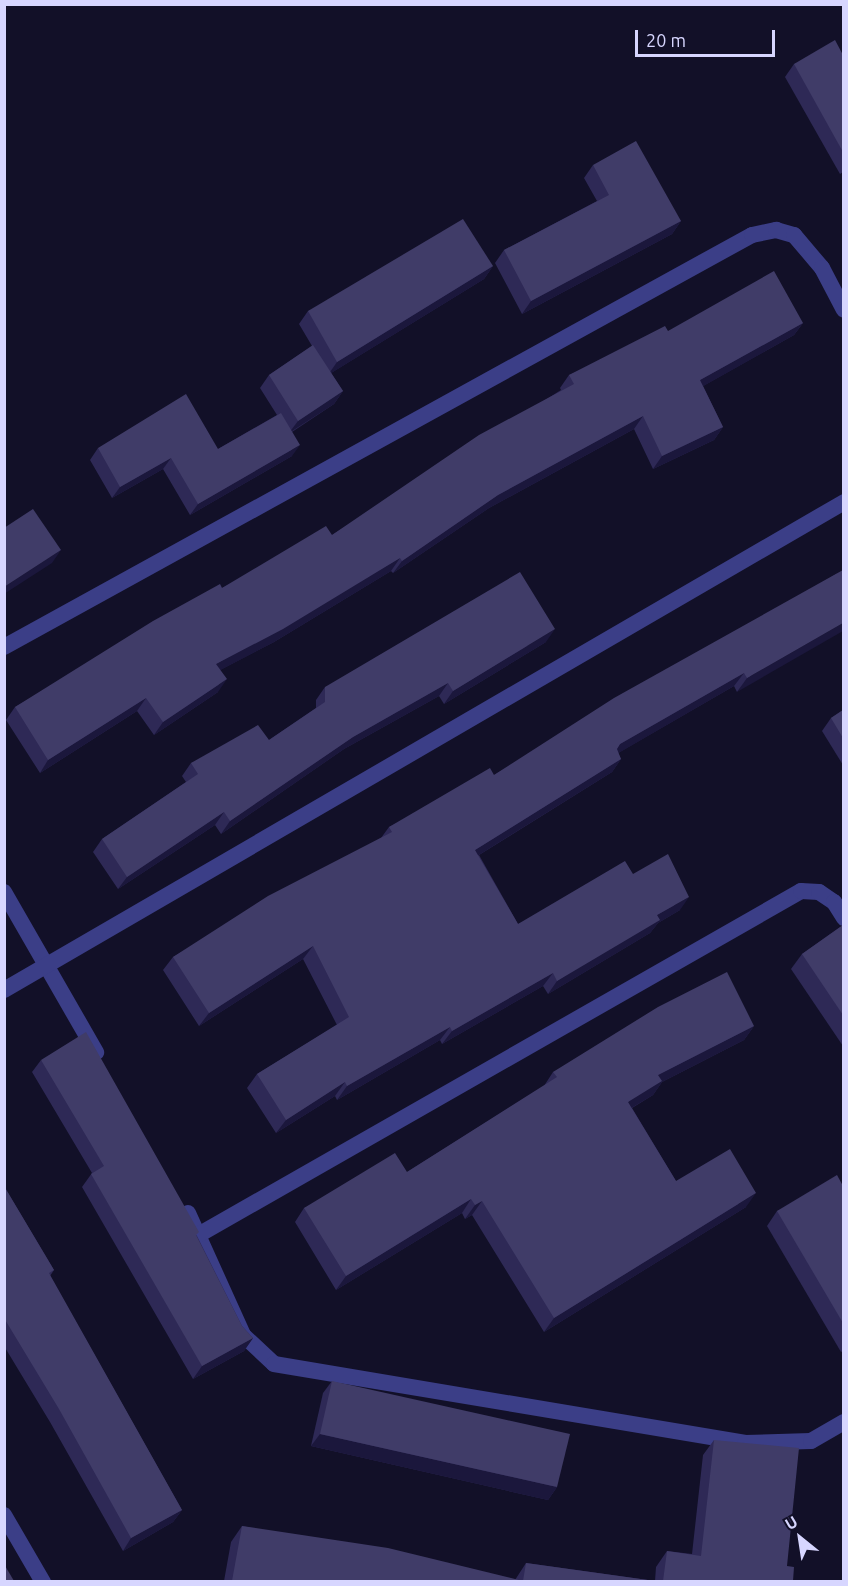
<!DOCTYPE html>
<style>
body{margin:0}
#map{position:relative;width:848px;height:1586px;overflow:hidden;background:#121028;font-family:Ubuntu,sans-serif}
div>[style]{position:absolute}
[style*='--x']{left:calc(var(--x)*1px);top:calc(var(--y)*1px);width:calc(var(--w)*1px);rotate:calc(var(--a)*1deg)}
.minor>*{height:16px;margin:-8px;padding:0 8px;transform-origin:8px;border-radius:8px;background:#3b3e87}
.wall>*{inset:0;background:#2e2956}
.shaded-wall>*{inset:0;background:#1b173c}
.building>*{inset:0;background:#403c68}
span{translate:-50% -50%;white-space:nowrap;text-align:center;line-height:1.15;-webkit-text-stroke:5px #121028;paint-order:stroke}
.frame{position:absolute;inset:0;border:6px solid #d7d6ff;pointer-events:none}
.north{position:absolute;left:770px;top:1508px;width:60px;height:60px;-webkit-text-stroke:4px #121028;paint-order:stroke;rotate:330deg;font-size:16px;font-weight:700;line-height:24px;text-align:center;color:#d7d6ff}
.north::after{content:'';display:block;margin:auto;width:21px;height:27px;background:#d7d6ff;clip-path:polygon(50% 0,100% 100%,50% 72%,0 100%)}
.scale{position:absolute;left:635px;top:30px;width:140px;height:27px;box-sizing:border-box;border:3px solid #d7d6ff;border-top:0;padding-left:8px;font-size:18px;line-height:21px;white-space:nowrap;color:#d7d6ff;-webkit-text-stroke:4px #121028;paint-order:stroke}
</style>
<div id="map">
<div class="minor">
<div style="--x:4;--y:647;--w:854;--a:-28.85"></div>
<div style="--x:752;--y:235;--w:25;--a:-12"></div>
<div style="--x:776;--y:230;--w:19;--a:16"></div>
<div style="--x:794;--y:235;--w:43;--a:49.7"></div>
<div style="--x:822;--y:268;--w:47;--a:62.4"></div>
<div style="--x:4;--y:892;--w:185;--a:60.1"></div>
<div style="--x:4;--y:990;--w:971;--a:-30.15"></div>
<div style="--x:188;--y:1213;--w:134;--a:65.7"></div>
<div style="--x:243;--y:1335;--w:42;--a:43.1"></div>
<div style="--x:274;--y:1364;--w:478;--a:9.5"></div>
<div style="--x:745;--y:1443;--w:66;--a:-1.7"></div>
<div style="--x:811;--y:1441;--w:38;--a:-30"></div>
<div style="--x:200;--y:1234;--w:692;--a:-29.71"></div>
<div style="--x:801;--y:891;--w:18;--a:3"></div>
<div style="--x:819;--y:892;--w:18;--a:34"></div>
<div style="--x:834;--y:902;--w:19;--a:58"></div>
<div style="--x:4;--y:1515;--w:78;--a:59.8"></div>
</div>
<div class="wall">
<div style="clip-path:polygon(843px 55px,843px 172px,840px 174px,785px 77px,794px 64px)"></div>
<div style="clip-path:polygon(593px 165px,681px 221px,672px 234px,522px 314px,495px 263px,504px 250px,597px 201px,584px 178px)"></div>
<div style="clip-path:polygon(493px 266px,484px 279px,331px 373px,343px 391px,334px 404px,292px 432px,292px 456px,190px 515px,163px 469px,112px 498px,90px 460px,98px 448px,218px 449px,277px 415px,260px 388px,269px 375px,312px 346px,299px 324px,308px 311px)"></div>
<div style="clip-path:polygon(803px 323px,794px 335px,703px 386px,723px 427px,714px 440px,653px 469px,634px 429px,489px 508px,393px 573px,391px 571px,274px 642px,220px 670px,218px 692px,154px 735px,137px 711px,40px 773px,6px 720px,15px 707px,222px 588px,332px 535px,561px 390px,560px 388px,569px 375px,668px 331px)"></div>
<div style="clip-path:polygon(838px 573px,737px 692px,734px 686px,618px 753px,621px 759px,612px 772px,479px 855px,518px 924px,633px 874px,680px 910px,658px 923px,650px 933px,548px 994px,543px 986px,442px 1044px,440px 1040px,337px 1100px,335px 1096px,276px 1133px,247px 1088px,257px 1074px,337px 1025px,303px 959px,199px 1026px,163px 970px,173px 957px,381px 838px,389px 827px,494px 775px)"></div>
<div style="clip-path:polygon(546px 642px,444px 704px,439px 696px,344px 749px,221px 834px,215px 825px,118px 889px,93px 852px,102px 839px,186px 782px,182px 776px,191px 763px,269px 740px,316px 708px,316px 700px,325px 687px)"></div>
<div style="clip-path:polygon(843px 710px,843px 765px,822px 731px,831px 718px)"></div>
<div style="clip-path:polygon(843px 925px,843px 1046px,791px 969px,802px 954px)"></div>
<div style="clip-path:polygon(754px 1026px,744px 1040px,662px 1082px,653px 1095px,632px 1108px,676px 1181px,746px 1207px,544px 1332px,472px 1215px,465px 1219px,462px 1213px,336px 1290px,295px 1222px,304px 1208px,407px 1172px,544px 1086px,553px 1072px)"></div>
<div style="clip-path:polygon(41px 1060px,197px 1236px,242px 1326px,253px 1338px,244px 1351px,193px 1379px,82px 1187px,92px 1173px,32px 1072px)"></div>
<div style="clip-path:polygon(4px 1186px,54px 1270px,50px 1276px,182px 1510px,173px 1522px,123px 1551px,50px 1422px,4px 1346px)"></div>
<div style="clip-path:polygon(843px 1186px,843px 1351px,841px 1352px,767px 1226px,777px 1211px)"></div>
<div style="clip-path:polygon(332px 1381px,557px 1487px,548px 1500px,311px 1446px,323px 1393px)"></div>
<div style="clip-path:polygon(714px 1440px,787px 1566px,793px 1581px,224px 1581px,231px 1542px,242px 1526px,515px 1580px,526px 1563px,655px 1581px,656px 1567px,667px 1551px,692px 1554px,703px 1455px)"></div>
</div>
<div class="shaded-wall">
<div style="clip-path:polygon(681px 221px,672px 234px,522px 314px,531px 301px)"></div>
<div style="clip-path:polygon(493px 266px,484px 279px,328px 375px,337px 362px)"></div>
<div style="clip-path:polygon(803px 323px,794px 335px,691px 393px,700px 380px)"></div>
<div style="clip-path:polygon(343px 391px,334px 404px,289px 433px,298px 421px)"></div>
<div style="clip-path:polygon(643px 416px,634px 429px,489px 508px,393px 573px,402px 561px,498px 495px)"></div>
<div style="clip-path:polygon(723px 427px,714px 440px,653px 469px,662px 456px)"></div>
<div style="clip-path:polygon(300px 445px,292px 456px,190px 515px,198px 504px)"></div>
<div style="clip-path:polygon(171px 458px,163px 469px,112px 498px,120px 487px)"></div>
<div style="clip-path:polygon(61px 550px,52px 563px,4px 594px,4px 587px)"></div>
<div style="clip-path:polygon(400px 558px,391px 571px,274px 642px,207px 677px,216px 664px)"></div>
<div style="clip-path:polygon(843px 623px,843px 631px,737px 692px,747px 678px)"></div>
<div style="clip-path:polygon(555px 629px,546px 642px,444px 704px,453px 691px)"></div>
<div style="clip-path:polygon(744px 673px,734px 686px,610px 758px,620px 744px)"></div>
<div style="clip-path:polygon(227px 679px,218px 692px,154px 735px,163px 722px)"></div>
<div style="clip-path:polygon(448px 683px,439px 696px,344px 749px,221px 834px,230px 821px,353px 737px)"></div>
<div style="clip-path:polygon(146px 698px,137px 711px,40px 773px,48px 760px)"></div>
<div style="clip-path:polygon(621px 759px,612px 772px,466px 863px,475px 850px)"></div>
<div style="clip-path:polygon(224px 812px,215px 825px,118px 889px,127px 877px)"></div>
<div style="clip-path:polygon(689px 897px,680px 910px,658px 923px,650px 933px,548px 994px,557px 981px,657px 915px)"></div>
<div style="clip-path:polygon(313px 946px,303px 959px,199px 1026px,209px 1013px)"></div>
<div style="clip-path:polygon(553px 973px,543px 986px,442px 1044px,452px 1031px)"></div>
<div style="clip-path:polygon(754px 1026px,744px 1040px,662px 1082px,653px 1095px,618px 1116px,628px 1102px,658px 1075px)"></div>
<div style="clip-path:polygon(450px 1027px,440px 1040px,337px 1100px,347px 1086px)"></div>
<div style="clip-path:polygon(345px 1082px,335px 1096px,276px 1133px,286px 1120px)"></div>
<div style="clip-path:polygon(756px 1193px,746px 1207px,544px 1332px,554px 1318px)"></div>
<div style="clip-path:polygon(471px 1199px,462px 1213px,336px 1290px,346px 1276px)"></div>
<div style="clip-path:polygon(482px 1201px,472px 1215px,465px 1219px,475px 1205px)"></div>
<div style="clip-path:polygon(253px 1338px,244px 1351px,193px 1379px,202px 1366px)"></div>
<div style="clip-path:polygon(320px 1434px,557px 1487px,548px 1500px,311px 1446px)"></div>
<div style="clip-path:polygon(182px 1510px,173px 1522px,123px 1551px,131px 1538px)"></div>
</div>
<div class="building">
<div style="clip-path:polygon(835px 40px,843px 55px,843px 152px,794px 64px)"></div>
<div style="clip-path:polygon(636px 141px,681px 221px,531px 301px,504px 250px,609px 195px,593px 165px)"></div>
<div style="clip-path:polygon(463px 219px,493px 266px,337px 362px,308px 311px)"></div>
<div style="clip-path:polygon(774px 271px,803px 323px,700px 380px,723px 427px,662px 456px,643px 416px,498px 495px,402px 561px,400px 558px,283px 629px,216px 664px,227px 679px,163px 722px,146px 698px,48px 760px,15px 707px,153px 621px,220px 584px,222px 588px,326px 526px,332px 535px,479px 435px,574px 384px,569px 375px,665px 326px,668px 331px)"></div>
<div style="clip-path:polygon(313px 345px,343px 391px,298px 421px,269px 375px)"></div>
<div style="clip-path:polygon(186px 394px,218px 449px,281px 413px,300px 445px,198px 504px,171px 458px,120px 487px,98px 448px)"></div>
<div style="clip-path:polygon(33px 509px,61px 550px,4px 587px,4px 528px)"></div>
<div style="clip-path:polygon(843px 570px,843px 623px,747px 678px,744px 673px,620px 744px,617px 749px,621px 759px,475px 850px,518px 924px,625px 861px,633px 874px,668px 854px,689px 897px,657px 915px,660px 920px,557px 981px,553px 973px,452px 1031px,450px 1027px,347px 1086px,345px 1082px,286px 1120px,257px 1074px,349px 1017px,313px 946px,209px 1013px,173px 957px,268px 896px,392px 832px,389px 827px,490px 768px,494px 775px,614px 698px)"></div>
<div style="clip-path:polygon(520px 572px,555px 629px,453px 691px,448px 683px,353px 737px,230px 821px,224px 812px,127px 877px,102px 839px,198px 774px,191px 763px,258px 725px,269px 740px,325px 702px,325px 687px)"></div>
<div style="clip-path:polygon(843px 710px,843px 738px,831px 718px)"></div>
<div style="clip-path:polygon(843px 925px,843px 1015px,802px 954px)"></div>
<div style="clip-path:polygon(727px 972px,754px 1026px,658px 1075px,662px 1081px,628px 1102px,676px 1181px,730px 1149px,756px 1193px,554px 1318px,482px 1201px,475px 1205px,471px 1199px,346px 1276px,304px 1208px,395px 1153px,407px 1172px,557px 1077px,553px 1072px,658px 1007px)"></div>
<div style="clip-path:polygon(86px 1032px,199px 1232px,196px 1235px,242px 1326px,253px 1338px,202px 1366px,91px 1174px,104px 1166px,41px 1060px)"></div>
<div style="clip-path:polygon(837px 1175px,843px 1186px,843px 1323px,777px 1211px)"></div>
<div style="clip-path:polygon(4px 1186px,54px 1270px,49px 1273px,182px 1510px,131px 1538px,59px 1409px,4px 1318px)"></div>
<div style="clip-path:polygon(332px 1381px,570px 1434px,557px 1487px,320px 1434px)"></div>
<div style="clip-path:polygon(714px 1440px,799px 1448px,787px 1566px,794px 1567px,793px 1581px,663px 1581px,667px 1551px,701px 1556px)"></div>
<div style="clip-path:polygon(242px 1526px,388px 1548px,523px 1581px,232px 1581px)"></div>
<div style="clip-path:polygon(526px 1563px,655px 1581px,523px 1581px)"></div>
<div style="clip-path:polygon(4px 1564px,14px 1581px,4px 1581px)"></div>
</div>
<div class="frame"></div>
<div class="north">U</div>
<div class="scale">20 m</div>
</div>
